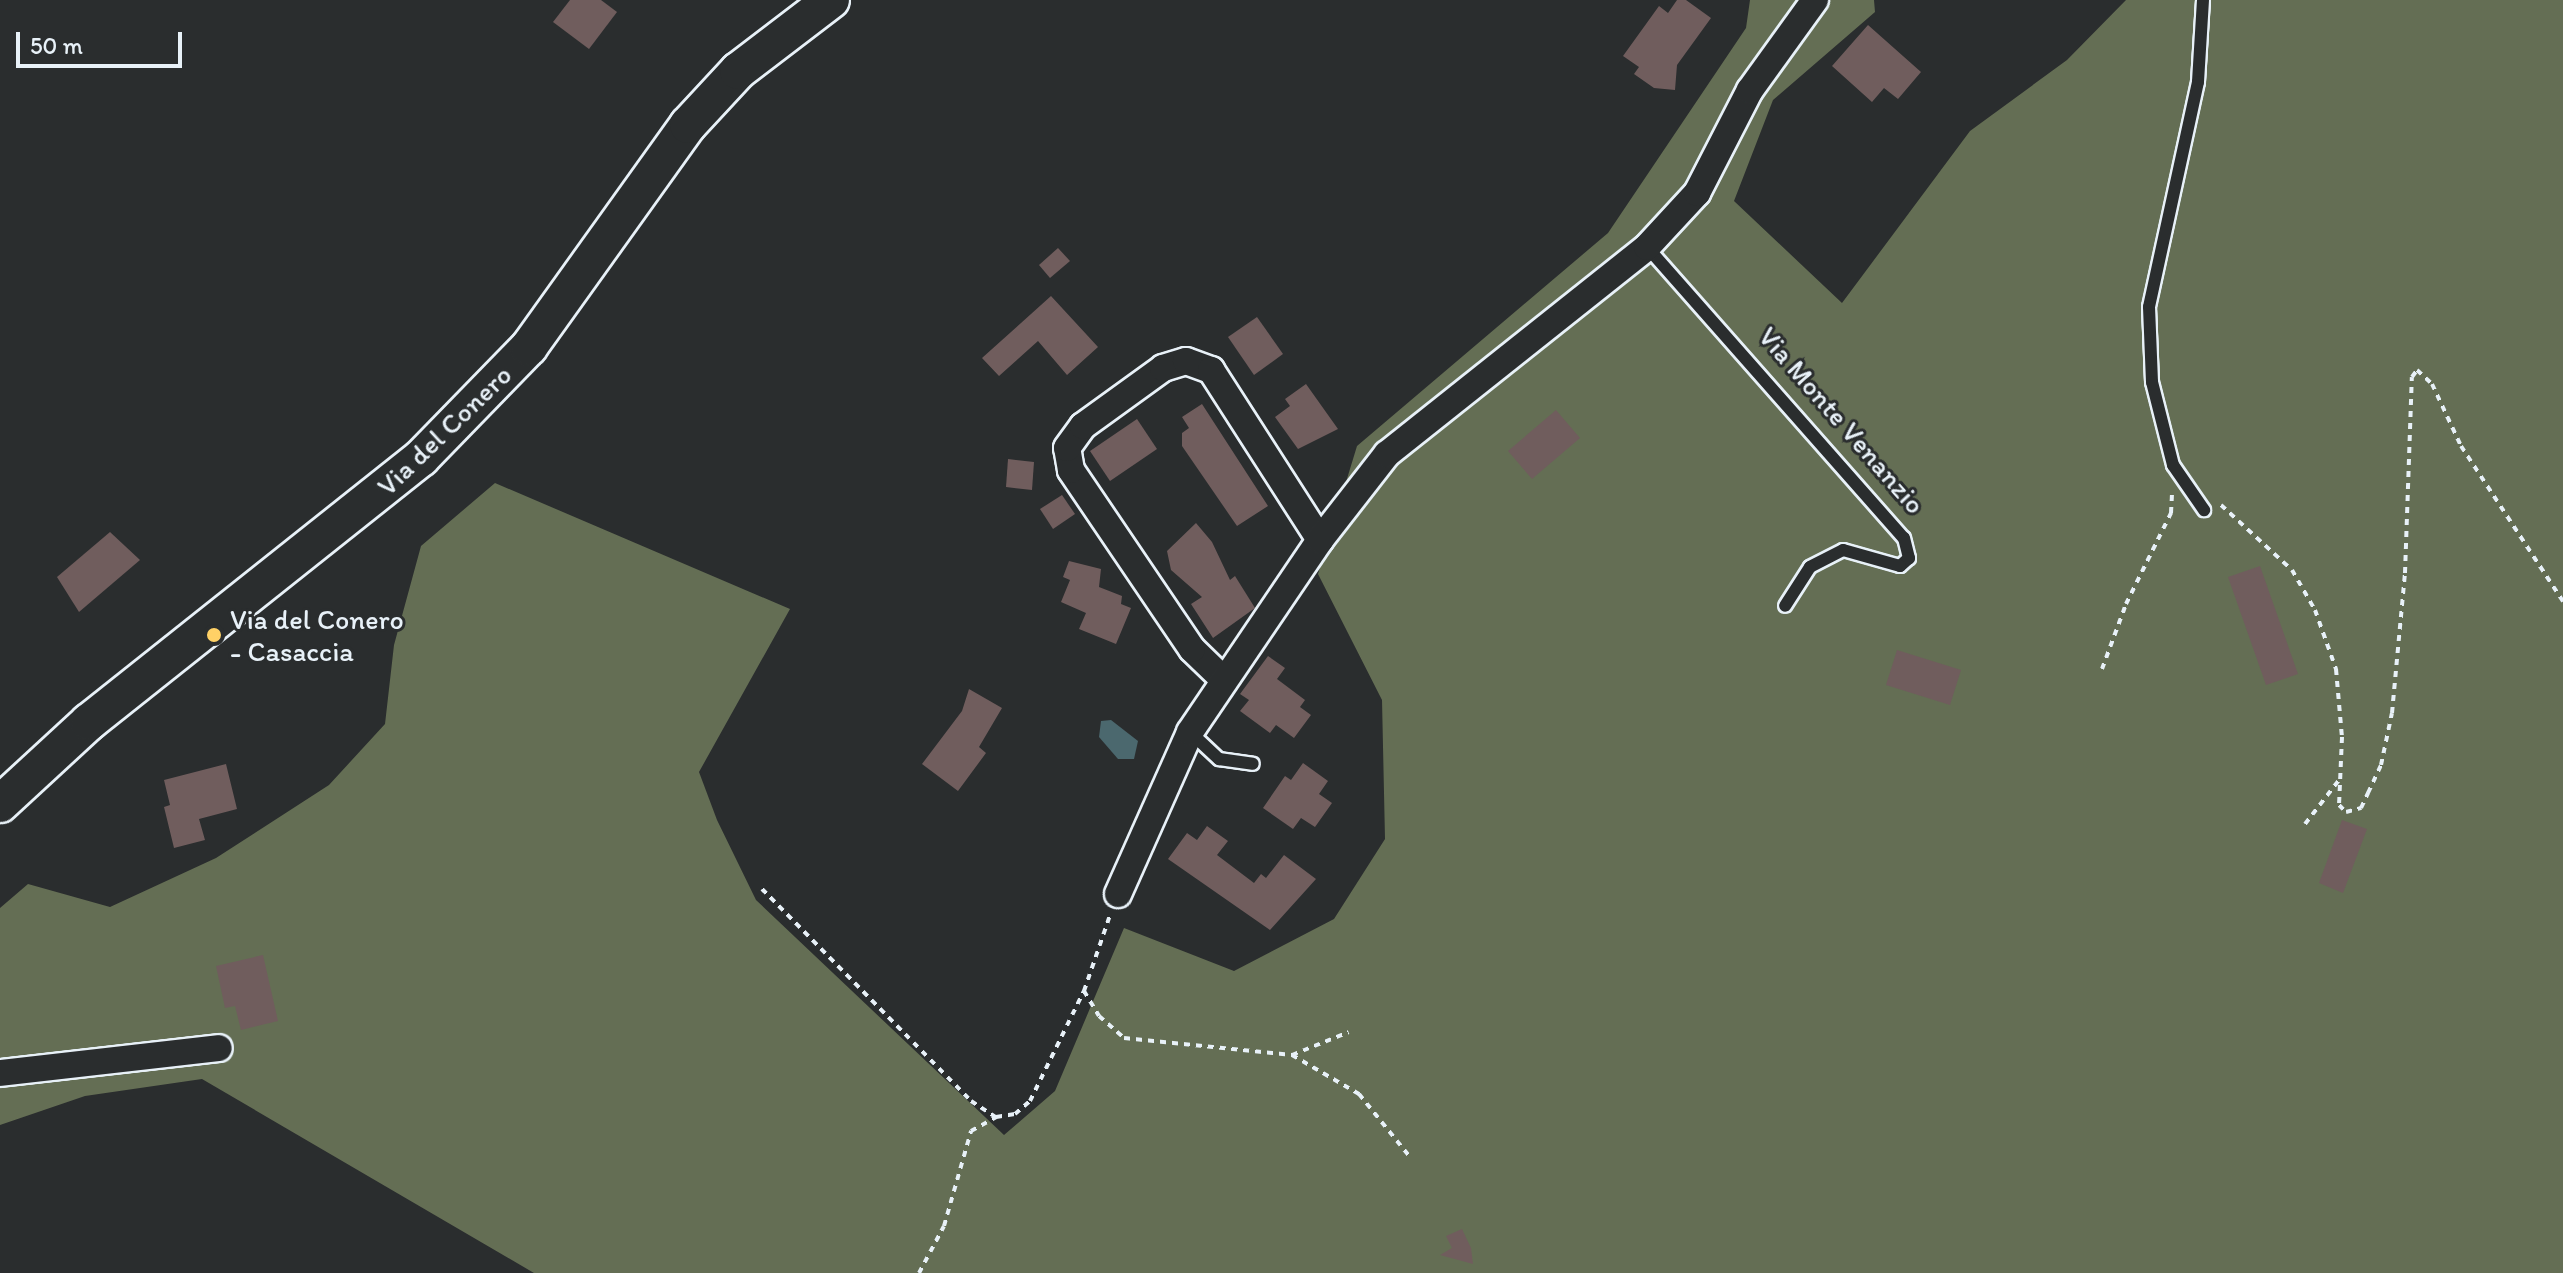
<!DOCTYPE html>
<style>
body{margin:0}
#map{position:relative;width:2563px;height:1273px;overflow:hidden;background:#2a2d2e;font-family:Itim,sans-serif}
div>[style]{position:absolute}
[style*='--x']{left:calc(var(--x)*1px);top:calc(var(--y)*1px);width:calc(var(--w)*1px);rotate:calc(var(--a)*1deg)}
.green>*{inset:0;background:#646e54}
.water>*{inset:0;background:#4b686e}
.building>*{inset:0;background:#705d5d}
.path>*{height:4px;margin-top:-2px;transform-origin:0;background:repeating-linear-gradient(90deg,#e8f1f8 0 6px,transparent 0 12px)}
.roads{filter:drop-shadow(2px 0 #e8f1f8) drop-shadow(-2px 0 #e8f1f8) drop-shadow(0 2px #e8f1f8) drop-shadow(0 -2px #e8f1f8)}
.lane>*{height:12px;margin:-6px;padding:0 6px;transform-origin:6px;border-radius:6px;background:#2a2d2e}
.street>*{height:26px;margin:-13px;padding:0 13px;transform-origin:13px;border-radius:13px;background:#2a2d2e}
.secondary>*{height:36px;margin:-18px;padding:0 18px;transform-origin:18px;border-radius:18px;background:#2a2d2e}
.dots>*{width:22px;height:22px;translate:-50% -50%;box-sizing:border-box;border:4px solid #2a2d2e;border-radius:50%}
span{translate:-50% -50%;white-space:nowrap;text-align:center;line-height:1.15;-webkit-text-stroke:6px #2a2d2e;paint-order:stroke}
.street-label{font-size:28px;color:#e8f1f8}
.poi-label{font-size:28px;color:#e8f1f8}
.left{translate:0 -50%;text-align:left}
.scale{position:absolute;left:16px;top:32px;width:166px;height:36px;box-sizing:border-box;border:4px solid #e8f1f8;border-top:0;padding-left:10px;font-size:24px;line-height:28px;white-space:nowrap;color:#e8f1f8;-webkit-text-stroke:6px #2a2d2e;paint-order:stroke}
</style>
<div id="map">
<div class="green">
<div style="clip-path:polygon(1750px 0,1874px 0,1875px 12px,1773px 100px,1734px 201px,1842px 303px,1970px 131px,2067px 60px,2126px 0,2563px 0,2563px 1273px,534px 1273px,202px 1079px,85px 1096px,0 1125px,0 908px,28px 884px,110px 907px,216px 858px,329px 785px,385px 724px,394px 645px,421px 546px,495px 483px,790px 609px,699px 772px,717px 820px,756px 900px,1004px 1135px,1055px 1091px,1124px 928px,1234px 971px,1334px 919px,1385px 839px,1382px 700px,1318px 574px,1357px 446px,1608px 233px,1746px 28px)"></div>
</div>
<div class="water">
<div style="clip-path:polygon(1111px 720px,1138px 741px,1134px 759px,1118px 759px,1099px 737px,1101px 721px)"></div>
</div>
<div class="building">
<div style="clip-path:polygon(570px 0,601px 0,617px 12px,589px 49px,553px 22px)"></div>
<div style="clip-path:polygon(1677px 0,1686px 0,1711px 18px,1677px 65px,1675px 90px,1654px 88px,1634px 74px,1639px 67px,1623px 56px,1659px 6px,1668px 13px)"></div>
<div style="clip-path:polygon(1868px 25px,1921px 72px,1898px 99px,1884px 88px,1872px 102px,1832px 66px)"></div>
<div style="clip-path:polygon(1058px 248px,1070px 261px,1050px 278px,1039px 265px)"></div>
<div style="clip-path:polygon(1051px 296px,1098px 347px,1067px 375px,1038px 341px,999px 376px,982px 358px)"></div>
<div style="clip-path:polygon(1257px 317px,1283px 354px,1254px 375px,1228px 337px)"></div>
<div style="clip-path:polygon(1306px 384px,1338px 429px,1298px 449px,1275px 417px,1290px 406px,1285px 399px)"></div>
<div style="clip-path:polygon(1202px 404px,1268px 506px,1237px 526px,1182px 446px,1182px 433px,1189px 428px,1182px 417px)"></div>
<div style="clip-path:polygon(1556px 410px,1580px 438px,1532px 479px,1508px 451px)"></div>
<div style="clip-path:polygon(1137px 419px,1157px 449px,1110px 481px,1090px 451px)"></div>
<div style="clip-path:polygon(1008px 459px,1034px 462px,1032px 490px,1006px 487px)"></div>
<div style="clip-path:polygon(1062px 495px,1075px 514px,1053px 529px,1040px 509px)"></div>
<div style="clip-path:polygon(1196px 523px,1212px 542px,1230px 580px,1235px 576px,1255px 608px,1213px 638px,1191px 604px,1202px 597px,1171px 570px,1167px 551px)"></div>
<div style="clip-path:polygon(110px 532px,140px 560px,79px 612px,57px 577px)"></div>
<div style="clip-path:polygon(1069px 561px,1101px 569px,1099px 587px,1122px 596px,1121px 604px,1131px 608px,1116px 644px,1079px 629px,1086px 613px,1061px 602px,1070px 580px,1063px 577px)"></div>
<div style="clip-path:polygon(2260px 566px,2298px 674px,2266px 685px,2228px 577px)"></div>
<div style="clip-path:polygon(1897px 650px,1961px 670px,1950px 705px,1886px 685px)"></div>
<div style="clip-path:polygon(1268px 656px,1285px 668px,1277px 679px,1305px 700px,1300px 707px,1311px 715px,1294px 738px,1276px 725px,1270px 733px,1240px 711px,1249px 700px,1240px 694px)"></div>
<div style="clip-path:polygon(969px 689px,1002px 708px,979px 747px,986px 753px,958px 791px,922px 764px,962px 711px)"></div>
<div style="clip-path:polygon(1303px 763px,1328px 781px,1319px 794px,1332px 803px,1315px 827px,1301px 818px,1293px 829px,1263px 808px,1285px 776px,1291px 780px)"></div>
<div style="clip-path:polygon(226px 764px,237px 809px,199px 819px,205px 840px,174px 848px,164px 807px,170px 805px,164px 780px)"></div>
<div style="clip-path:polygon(2342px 820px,2367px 829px,2343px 893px,2319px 883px)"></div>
<div style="clip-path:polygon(1207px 826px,1228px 841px,1217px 855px,1254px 883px,1261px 874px,1266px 878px,1284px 855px,1316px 879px,1270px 930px,1168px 859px,1187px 833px,1197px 840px)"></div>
<div style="clip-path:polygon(263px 955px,278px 1021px,241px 1030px,235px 1006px,225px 1008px,216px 966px)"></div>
<div style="clip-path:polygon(1462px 1229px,1471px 1248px,1473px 1264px,1440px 1255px,1452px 1248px,1446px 1236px)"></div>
</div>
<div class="path">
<div style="--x:2221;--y:505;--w:96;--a:42.5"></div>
<div style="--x:2292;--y:570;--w:46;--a:60.1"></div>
<div style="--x:2315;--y:610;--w:63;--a:70.4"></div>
<div style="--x:2336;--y:669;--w:68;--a:85"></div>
<div style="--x:2342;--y:737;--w:68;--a:92.5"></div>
<div style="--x:2339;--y:805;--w:10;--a:45"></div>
<div style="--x:2346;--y:812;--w:16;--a:-15"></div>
<div style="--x:2361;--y:808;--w:17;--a:-65"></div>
<div style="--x:2368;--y:793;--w:31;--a:-65"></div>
<div style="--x:2381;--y:765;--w:53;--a:-78.1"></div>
<div style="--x:2392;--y:713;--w:141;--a:-84.7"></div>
<div style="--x:2405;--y:573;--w:196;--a:-88"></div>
<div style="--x:2412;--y:377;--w:9;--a:-54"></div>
<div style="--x:2417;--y:370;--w:21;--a:43"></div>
<div style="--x:2432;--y:384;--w:68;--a:64.9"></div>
<div style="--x:2461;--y:446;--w:186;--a:56.7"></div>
<div style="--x:2102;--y:669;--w:69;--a:-69.7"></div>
<div style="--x:2126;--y:604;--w:102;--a:-63.7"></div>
<div style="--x:2171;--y:513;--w:19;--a:-87"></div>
<div style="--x:2305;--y:824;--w:56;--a:-52.3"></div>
<div style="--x:762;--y:889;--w:298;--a:45.4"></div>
<div style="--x:971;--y:1101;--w:30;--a:33"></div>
<div style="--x:996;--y:1117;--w:19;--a:-9"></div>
<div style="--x:1015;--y:1114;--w:20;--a:-41"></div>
<div style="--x:1030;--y:1101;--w:123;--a:-63.9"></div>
<div style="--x:1084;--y:991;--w:80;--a:-71.1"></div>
<div style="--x:1084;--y:991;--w:29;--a:59"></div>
<div style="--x:1099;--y:1016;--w:33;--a:41"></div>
<div style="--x:1124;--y:1038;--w:169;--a:5.8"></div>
<div style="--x:1292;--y:1055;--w:61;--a:-22"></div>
<div style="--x:1292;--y:1055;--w:78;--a:30.2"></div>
<div style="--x:1359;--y:1094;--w:81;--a:51"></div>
<div style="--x:919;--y:1273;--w:53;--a:-62"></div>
<div style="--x:944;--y:1226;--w:99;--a:-74.1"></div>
<div style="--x:971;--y:1131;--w:29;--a:-29"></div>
</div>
<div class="roads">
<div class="lane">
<div style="--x:2203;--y:0;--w:82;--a:93.5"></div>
<div style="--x:2198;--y:82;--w:230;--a:102.3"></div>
<div style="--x:2149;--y:307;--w:75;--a:87.7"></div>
<div style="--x:2152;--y:382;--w:86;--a:75.8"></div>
<div style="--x:2173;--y:465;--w:55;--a:55.4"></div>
<div style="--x:1647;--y:247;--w:388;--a:48.6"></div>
<div style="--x:1904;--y:538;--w:21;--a:76"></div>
<div style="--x:1909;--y:558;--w:12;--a:138"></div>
<div style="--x:1900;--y:566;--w:59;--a:-164.3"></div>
<div style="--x:1843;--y:550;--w:37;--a:153"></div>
<div style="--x:1810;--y:567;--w:46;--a:122.7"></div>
<div style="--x:1190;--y:732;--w:40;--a:43"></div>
<div style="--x:1219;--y:759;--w:34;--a:8"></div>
</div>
<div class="street">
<div style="--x:1223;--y:679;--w:43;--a:-135.9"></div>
<div style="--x:1192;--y:649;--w:216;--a:-124.1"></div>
<div style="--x:1071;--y:470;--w:22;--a:-100"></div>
<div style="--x:1067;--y:448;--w:27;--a:-54"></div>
<div style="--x:1083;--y:426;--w:99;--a:-35.9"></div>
<div style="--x:1163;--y:368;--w:24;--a:-17"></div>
<div style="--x:1186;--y:361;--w:27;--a:20"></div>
<div style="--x:1211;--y:370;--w:202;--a:57.3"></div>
<div style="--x:1118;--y:894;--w:177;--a:-66"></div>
<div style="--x:1190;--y:732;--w:232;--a:-55.9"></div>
<div style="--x:1320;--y:540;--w:109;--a:-52.1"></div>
<div style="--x:1387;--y:454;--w:332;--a:-38.5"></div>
<div style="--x:1647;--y:247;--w:74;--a:-47.2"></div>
<div style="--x:1697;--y:193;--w:116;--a:-62.8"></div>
<div style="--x:1750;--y:90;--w:111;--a:-54.2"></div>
<div style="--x:0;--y:1073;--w:220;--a:-6.5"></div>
</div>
<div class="secondary">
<div style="--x:0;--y:804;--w:121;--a:-42.7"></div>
<div style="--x:89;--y:722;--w:424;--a:-38.5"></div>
<div style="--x:421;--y:458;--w:155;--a:-45.8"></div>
<div style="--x:529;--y:347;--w:273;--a:-54.4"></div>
<div style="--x:688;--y:125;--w:74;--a:-47.2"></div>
<div style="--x:738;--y:71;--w:117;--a:-37.4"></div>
</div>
</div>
<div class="dots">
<div style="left:214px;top:635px;background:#ffd166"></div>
</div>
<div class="street-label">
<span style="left:1842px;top:420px;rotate:49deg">Via Monte Venanzio</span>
<span style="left:444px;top:430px;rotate:-44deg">Via del Conero</span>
</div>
<div class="poi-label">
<span class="left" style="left:230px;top:635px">Via del Conero<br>- Casaccia</span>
</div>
<div class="scale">50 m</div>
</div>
